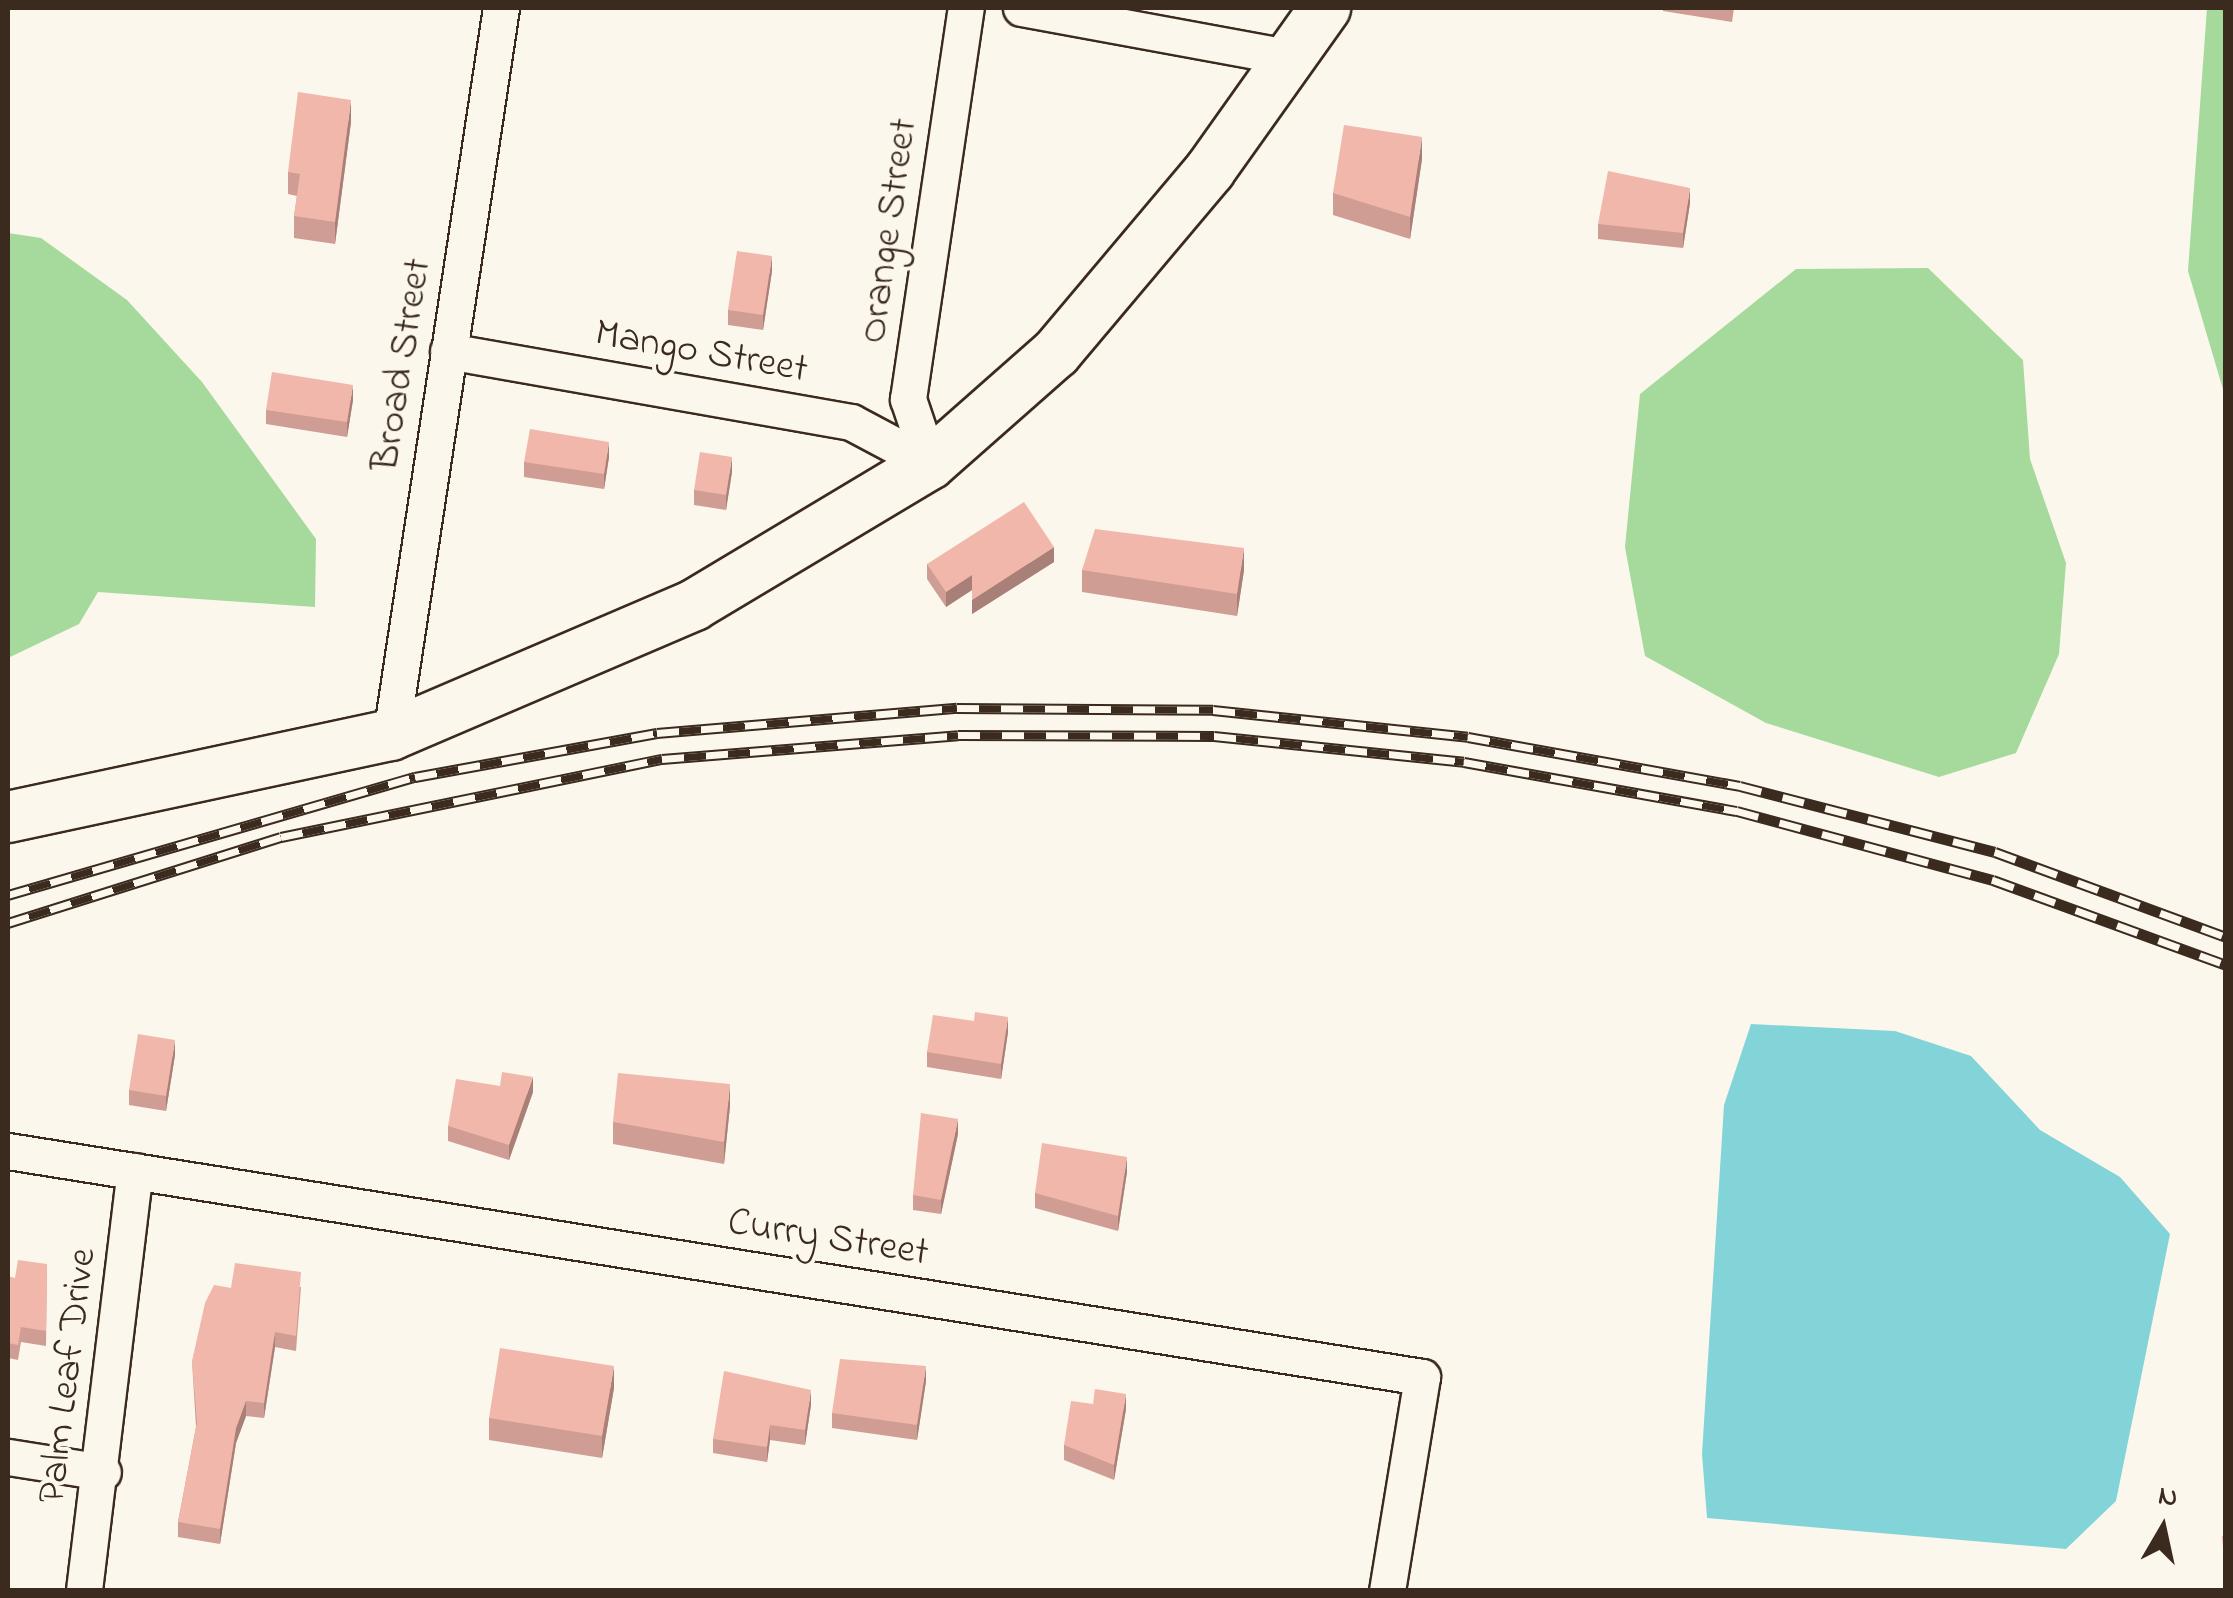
<!DOCTYPE html>
<style>
body{margin:0}
#map{position:relative;width:2233px;height:1598px;overflow:hidden;background:#fbf7ec;font-family:"Indie Flower",sans-serif}
div>[style]{position:absolute}
[style*='--x']{left:calc(var(--x)*1px);top:calc(var(--y)*1px);width:calc(var(--w)*1px);rotate:calc(var(--a)*1deg)}
.green>*{inset:0;background:#a5da9c}
.water>*{inset:0;background:#82d4d9}
.roads{filter:drop-shadow(2px 0 #3b2a1e) drop-shadow(-2px 0 #3b2a1e) drop-shadow(0 2px #3b2a1e) drop-shadow(0 -2px #3b2a1e)}
.street>*{height:35px;margin:-17.5px;padding:0 17.5px;transform-origin:17.5px;border-radius:17.5px;background:#fbf7ec}
.secondary>*{height:50px;margin:-25px;padding:0 25px;transform-origin:25px;border-radius:25px;background:#fbf7ec}
.rail>*{height:11px;margin-top:-5.5px;transform-origin:0;background:repeating-linear-gradient(90deg,#fbf7ec 0 22px,#3b2a1e 0 44px);box-sizing:border-box;border-block:2px solid #3b2a1e}
.wall>*{inset:0;background:#cf9d93}
.shaded-wall>*{inset:0;background:#a98078}
.building>*{inset:0;background:#f1b7ab}
span{translate:-50% -50%;white-space:nowrap;text-align:center;line-height:1.15;-webkit-text-stroke:8px #fbf7ec;paint-order:stroke}
.street-label{font-size:40px;color:#3b2a1e}
.frame{position:absolute;inset:0;border:10px solid #3b2a1e;pointer-events:none}
.north{position:absolute;left:2113px;top:1478px;width:100px;height:100px;-webkit-text-stroke:8px #fbf7ec;paint-order:stroke;rotate:9deg;font-size:28px;font-weight:700;line-height:40px;text-align:center;color:#3b2a1e}
.north::after{content:'';display:block;margin:auto;width:35px;height:45px;background:#3b2a1e;clip-path:polygon(50% 0,100% 100%,50% 72%,0 100%)}
</style>
<div id="map">
<div class="green">
<div style="clip-path:polygon(2207px 8px,2226px 8px,2225px 396px,2188px 271px)"></div>
<div style="clip-path:polygon(8px 233px,41px 238px,127px 300px,202px 382px,316px 539px,315px 607px,98px 592px,79px 624px,8px 658px)"></div>
<div style="clip-path:polygon(1928px 268px,2023px 360px,2030px 459px,2066px 563px,2059px 654px,2016px 753px,1939px 777px,1766px 723px,1645px 656px,1625px 547px,1640px 394px,1796px 269px)"></div>
</div>
<div class="water">
<div style="clip-path:polygon(1751px 1024px,1895px 1031px,1971px 1056px,2040px 1130px,2120px 1177px,2170px 1234px,2116px 1501px,2066px 1549px,1707px 1518px,1702px 1454px,1724px 1105px)"></div>
</div>
<div class="roads">
<div class="street">
<div style="--x:1021;--y:8;--w:278;--a:10.4"></div>
<div style="--x:448;--y:351;--w:409;--a:10"></div>
<div style="--x:851;--y:422;--w:89;--a:28"></div>
<div style="--x:930;--y:464;--w:69;--a:-108.7"></div>
<div style="--x:908;--y:399;--w:395;--a:-81.6"></div>
<div style="--x:391;--y:735;--w:735;--a:-81.4"></div>
<div style="--x:8;--y:1151;--w:1432;--a:9.08"></div>
<div style="--x:1422;--y:1377;--w:216;--a:99.3"></div>
<div style="--x:8;--y:1457;--w:96;--a:9"></div>
<div style="--x:84;--y:1590;--w:422;--a:-83.1"></div>
</div>
<div class="secondary">
<div style="--x:8;--y:817;--w:392;--a:-12.1"></div>
<div style="--x:391;--y:735;--w:330;--a:-23.2"></div>
<div style="--x:694;--y:605;--w:275;--a:-30.9"></div>
<div style="--x:930;--y:464;--w:168;--a:-41.4"></div>
<div style="--x:1056;--y:353;--w:239;--a:-49.9"></div>
<div style="--x:1210;--y:170;--w:199;--a:-54.6"></div>
</div>
</div>
<div class="rail">
<div style="--x:8;--y:895;--w:424;--a:-16.2"></div>
<div style="--x:415;--y:777;--w:246;--a:-10.3"></div>
<div style="--x:657;--y:733;--w:301;--a:-4.8"></div>
<div style="--x:957;--y:708;--w:256;--a:0.4"></div>
<div style="--x:1213;--y:710;--w:256;--a:6"></div>
<div style="--x:1468;--y:737;--w:276;--a:10.2"></div>
<div style="--x:1740;--y:786;--w:263;--a:14.5"></div>
<div style="--x:1995;--y:852;--w:246;--a:20.2"></div>
<div style="--x:8;--y:923;--w:286;--a:-17.5"></div>
<div style="--x:281;--y:837;--w:389;--a:-11.6"></div>
<div style="--x:662;--y:759;--w:297;--a:-4.6"></div>
<div style="--x:958;--y:735;--w:256;--a:0.2"></div>
<div style="--x:1214;--y:736;--w:251;--a:5.9"></div>
<div style="--x:1464;--y:762;--w:277;--a:10.2"></div>
<div style="--x:1737;--y:811;--w:265;--a:15.1"></div>
<div style="--x:1993;--y:880;--w:248;--a:20"></div>
</div>
<div class="wall">
<div style="clip-path:polygon(1663px 8px,1734px 8px,1732px 22px,1663px 11px)"></div>
<div style="clip-path:polygon(351px 122px,335px 244px,294px 238px,294px 216px,297px 196px,288px 194px,288px 172px)"></div>
<div style="clip-path:polygon(1422px 159px,1410px 239px,1333px 215px,1333px 193px)"></div>
<div style="clip-path:polygon(1690px 203px,1683px 248px,1598px 239px,1598px 224px)"></div>
<div style="clip-path:polygon(772px 271px,763px 330px,728px 325px,728px 310px)"></div>
<div style="clip-path:polygon(353px 400px,347px 437px,266px 424px,266px 410px)"></div>
<div style="clip-path:polygon(609px 457px,604px 489px,524px 477px,524px 462px)"></div>
<div style="clip-path:polygon(732px 472px,726px 510px,694px 505px,694px 490px)"></div>
<div style="clip-path:polygon(1054px 562px,972px 614px,972px 590px,946px 607px,927px 579px,927px 564px)"></div>
<div style="clip-path:polygon(1082px 570px,1244px 570px,1237px 616px,1082px 592px)"></div>
<div style="clip-path:polygon(1008px 1032px,1001px 1079px,927px 1067px,927px 1052px)"></div>
<div style="clip-path:polygon(175px 1055px,166px 1111px,129px 1105px,129px 1090px)"></div>
<div style="clip-path:polygon(533px 1092px,509px 1160px,448px 1141px,448px 1126px)"></div>
<div style="clip-path:polygon(730px 1106px,724px 1164px,613px 1144px,613px 1122px)"></div>
<div style="clip-path:polygon(958px 1134px,941px 1214px,913px 1210px,913px 1195px)"></div>
<div style="clip-path:polygon(1127px 1172px,1118px 1231px,1035px 1208px,1035px 1193px)"></div>
<div style="clip-path:polygon(47px 1264px,46px 1346px,21px 1342px,18px 1360px,8px 1358px,8px 1277px,15px 1278px)"></div>
<div style="clip-path:polygon(301px 1287px,296px 1351px,275px 1347px,264px 1418px,246px 1416px,236px 1443px,220px 1544px,178px 1537px,178px 1522px,196px 1427px,192px 1361px,231px 1288px)"></div>
<div style="clip-path:polygon(926px 1381px,917px 1440px,832px 1428px,832px 1413px)"></div>
<div style="clip-path:polygon(614px 1388px,602px 1458px,489px 1440px,489px 1418px)"></div>
<div style="clip-path:polygon(1093px 1404px,1126px 1409px,1114px 1480px,1064px 1460px,1064px 1445px)"></div>
<div style="clip-path:polygon(811px 1405px,805px 1445px,770px 1440px,767px 1462px,713px 1453px,713px 1439px)"></div>
</div>
<div class="shaded-wall">
<div style="clip-path:polygon(351px 100px,351px 122px,335px 244px,335px 222px)"></div>
<div style="clip-path:polygon(1422px 137px,1422px 159px,1410px 239px,1410px 217px)"></div>
<div style="clip-path:polygon(1690px 188px,1690px 203px,1683px 248px,1683px 233px)"></div>
<div style="clip-path:polygon(772px 256px,772px 271px,763px 330px,763px 315px)"></div>
<div style="clip-path:polygon(353px 385px,353px 400px,347px 437px,347px 422px)"></div>
<div style="clip-path:polygon(609px 442px,609px 457px,604px 489px,604px 474px)"></div>
<div style="clip-path:polygon(732px 457px,732px 472px,726px 510px,726px 495px)"></div>
<div style="clip-path:polygon(1054px 547px,1054px 562px,972px 614px,972px 600px)"></div>
<div style="clip-path:polygon(1244px 548px,1244px 570px,1237px 616px,1237px 594px)"></div>
<div style="clip-path:polygon(972px 575px,972px 590px,946px 607px,946px 592px)"></div>
<div style="clip-path:polygon(1008px 1017px,1008px 1032px,1001px 1079px,1001px 1064px)"></div>
<div style="clip-path:polygon(175px 1040px,175px 1055px,166px 1111px,166px 1096px)"></div>
<div style="clip-path:polygon(533px 1077px,533px 1092px,509px 1160px,509px 1145px)"></div>
<div style="clip-path:polygon(730px 1084px,730px 1106px,724px 1164px,724px 1142px)"></div>
<div style="clip-path:polygon(958px 1119px,958px 1134px,941px 1214px,941px 1200px)"></div>
<div style="clip-path:polygon(1127px 1157px,1127px 1172px,1118px 1231px,1118px 1216px)"></div>
<div style="clip-path:polygon(275px 1332px,275px 1347px,264px 1418px,264px 1403px)"></div>
<div style="clip-path:polygon(614px 1366px,614px 1388px,602px 1458px,602px 1436px)"></div>
<div style="clip-path:polygon(926px 1366px,926px 1381px,917px 1440px,917px 1425px)"></div>
<div style="clip-path:polygon(811px 1390px,811px 1405px,805px 1445px,805px 1430px)"></div>
<div style="clip-path:polygon(1126px 1394px,1126px 1409px,1114px 1480px,1114px 1465px)"></div>
<div style="clip-path:polygon(246px 1401px,246px 1416px,236px 1443px,220px 1544px,220px 1529px,236px 1428px)"></div>
<div style="clip-path:polygon(770px 1425px,770px 1440px,767px 1462px,767px 1447px)"></div>
</div>
<div class="building">
<div style="clip-path:polygon(298px 92px,351px 100px,335px 222px,294px 216px,300px 174px,288px 172px)"></div>
<div style="clip-path:polygon(1344px 125px,1422px 137px,1410px 217px,1333px 193px)"></div>
<div style="clip-path:polygon(1608px 171px,1690px 188px,1683px 233px,1598px 224px)"></div>
<div style="clip-path:polygon(737px 251px,772px 256px,763px 315px,728px 310px)"></div>
<div style="clip-path:polygon(272px 372px,353px 385px,347px 422px,266px 410px)"></div>
<div style="clip-path:polygon(530px 429px,609px 442px,604px 474px,524px 462px)"></div>
<div style="clip-path:polygon(700px 452px,732px 457px,726px 495px,694px 490px)"></div>
<div style="clip-path:polygon(1024px 502px,1054px 547px,972px 600px,972px 575px,946px 592px,927px 564px)"></div>
<div style="clip-path:polygon(1095px 529px,1244px 548px,1237px 594px,1082px 570px)"></div>
<div style="clip-path:polygon(975px 1012px,1008px 1017px,1001px 1064px,927px 1052px,933px 1015px,974px 1021px)"></div>
<div style="clip-path:polygon(138px 1034px,175px 1040px,166px 1096px,129px 1090px)"></div>
<div style="clip-path:polygon(502px 1072px,533px 1077px,509px 1145px,448px 1126px,456px 1079px,500px 1086px)"></div>
<div style="clip-path:polygon(618px 1073px,730px 1084px,724px 1142px,613px 1122px)"></div>
<div style="clip-path:polygon(921px 1113px,958px 1119px,941px 1200px,913px 1195px)"></div>
<div style="clip-path:polygon(1042px 1143px,1127px 1157px,1118px 1216px,1035px 1193px)"></div>
<div style="clip-path:polygon(18px 1260px,47px 1264px,46px 1331px,21px 1327px,18px 1345px,8px 1343px,8px 1277px,15px 1278px)"></div>
<div style="clip-path:polygon(235px 1263px,301px 1272px,296px 1336px,275px 1332px,264px 1403px,246px 1401px,236px 1428px,220px 1529px,178px 1522px,197px 1422px,192px 1361px,205px 1303px,214px 1285px,231px 1288px)"></div>
<div style="clip-path:polygon(500px 1348px,614px 1366px,602px 1436px,489px 1418px)"></div>
<div style="clip-path:polygon(840px 1359px,926px 1366px,917px 1425px,832px 1413px)"></div>
<div style="clip-path:polygon(724px 1371px,811px 1390px,805px 1430px,770px 1425px,767px 1447px,713px 1439px)"></div>
<div style="clip-path:polygon(1095px 1389px,1126px 1394px,1114px 1465px,1064px 1445px,1071px 1401px,1093px 1404px)"></div>
<div style="clip-path:polygon(2222px 1536px,2226px 1536px,2226px 1570px,2225px 1570px)"></div>
</div>
<div class="street-label">
<span style="left:890px;top:231px;rotate:-82deg">Orange Street</span>
<span style="left:701px;top:353px;rotate:10deg">Mango Street</span>
<span style="left:403px;top:365px;rotate:-81deg">Broad Street</span>
<span style="left:828px;top:1239px;rotate:9deg">Curry Street</span>
<span style="left:69px;top:1376px;rotate:-83deg">Palm Leaf Drive</span>
</div>
<div class="frame"></div>
<div class="north">N</div>
</div>
